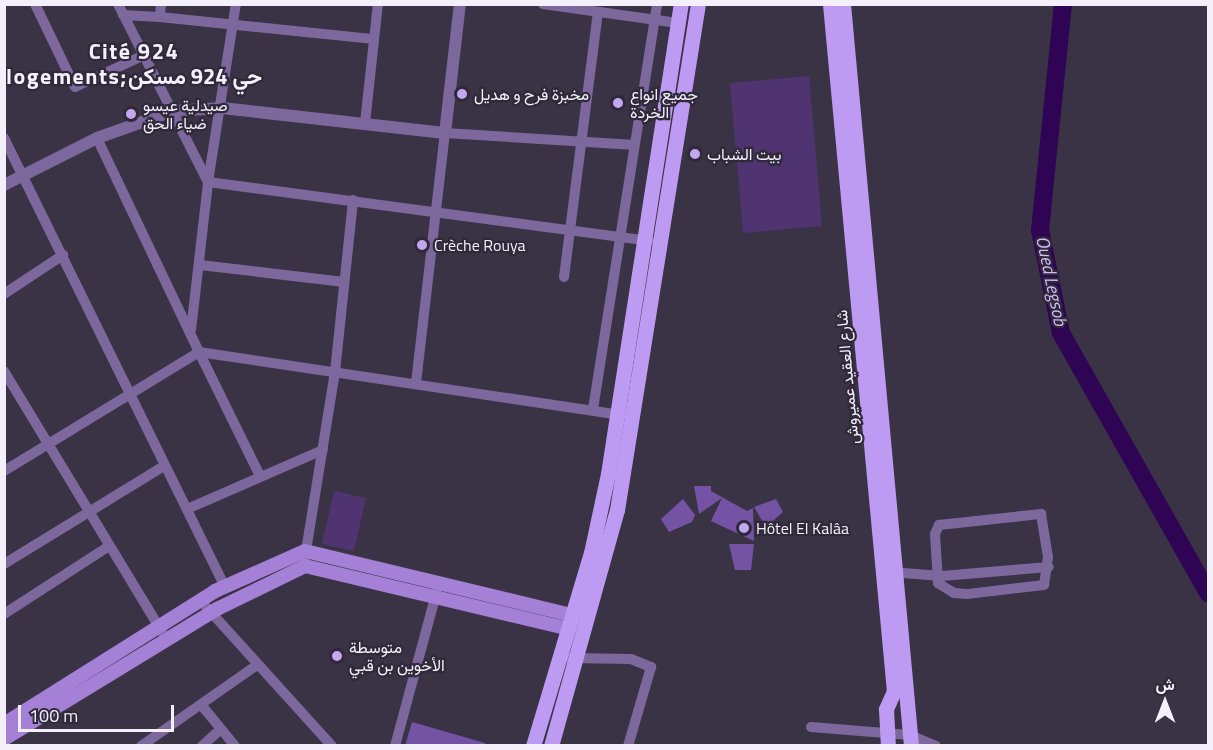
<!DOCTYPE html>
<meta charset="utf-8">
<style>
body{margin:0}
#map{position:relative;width:1213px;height:750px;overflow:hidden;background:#3a3345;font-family:"Titillium Web",Vazirmatn,sans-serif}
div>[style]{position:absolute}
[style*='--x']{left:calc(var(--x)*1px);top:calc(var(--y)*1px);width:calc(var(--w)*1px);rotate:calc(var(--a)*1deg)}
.green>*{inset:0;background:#4f3471}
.river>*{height:18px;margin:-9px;padding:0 9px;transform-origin:9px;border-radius:9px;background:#2f0454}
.building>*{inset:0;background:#7553a4}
.minor>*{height:10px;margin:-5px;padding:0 5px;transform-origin:5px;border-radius:5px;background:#7d689d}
.tertiary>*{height:12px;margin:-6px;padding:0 6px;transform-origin:6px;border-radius:6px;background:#7d689d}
.secondary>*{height:14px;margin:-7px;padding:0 7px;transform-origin:7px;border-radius:7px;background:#a481d7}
.primary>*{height:15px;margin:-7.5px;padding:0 7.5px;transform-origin:7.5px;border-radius:7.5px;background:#be9bf3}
.dots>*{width:16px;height:16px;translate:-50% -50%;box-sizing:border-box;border:3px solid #30293a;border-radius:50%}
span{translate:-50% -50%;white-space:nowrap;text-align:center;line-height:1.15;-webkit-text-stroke:4.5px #30293a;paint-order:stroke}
.poi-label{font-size:16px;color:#f3effb}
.left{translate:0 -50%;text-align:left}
.street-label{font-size:16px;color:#f3effb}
.water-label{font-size:18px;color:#d3bafc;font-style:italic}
.district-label{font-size:22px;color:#f3effb;font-weight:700;letter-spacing:1.5px}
.frame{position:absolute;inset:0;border:6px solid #f3effb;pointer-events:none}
.north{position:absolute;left:1135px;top:672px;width:60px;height:60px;-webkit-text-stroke:4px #30293a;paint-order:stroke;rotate:0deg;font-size:16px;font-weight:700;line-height:24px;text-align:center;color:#f3effb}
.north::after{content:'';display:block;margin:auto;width:21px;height:27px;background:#f3effb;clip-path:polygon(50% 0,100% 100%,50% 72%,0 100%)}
.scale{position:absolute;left:18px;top:705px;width:156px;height:27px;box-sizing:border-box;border:3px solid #f3effb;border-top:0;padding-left:8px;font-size:18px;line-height:21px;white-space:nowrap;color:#f3effb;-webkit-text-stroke:4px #30293a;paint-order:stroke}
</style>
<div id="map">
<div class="green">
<div style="clip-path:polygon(809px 76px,822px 226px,743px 233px,730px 83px)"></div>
<div style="clip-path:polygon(334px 491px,366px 498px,354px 551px,322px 544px)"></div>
</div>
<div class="river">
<div style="--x:1063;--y:4;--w:227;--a:95.8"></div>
<div style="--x:1040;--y:230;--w:105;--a:78.5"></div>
<div style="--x:1061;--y:333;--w:299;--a:60.5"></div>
</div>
<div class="building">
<div style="clip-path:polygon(694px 486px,711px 486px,711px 491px,747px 511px,753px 508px,754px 541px,711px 521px,722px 498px,699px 514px)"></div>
<div style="clip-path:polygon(683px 499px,695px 515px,692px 522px,669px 532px,661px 519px)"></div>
<div style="clip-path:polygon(776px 499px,783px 512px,766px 527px,754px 507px)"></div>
<div style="clip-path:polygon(729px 544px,754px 544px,751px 570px,735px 570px)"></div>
<div style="clip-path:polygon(412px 722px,485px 743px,485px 746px,405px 746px)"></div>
</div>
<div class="minor">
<div style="--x:35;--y:4;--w:92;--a:64.3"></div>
<div style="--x:75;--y:87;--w:74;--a:-24.8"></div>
<div style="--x:118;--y:4;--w:199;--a:63.2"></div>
<div style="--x:208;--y:182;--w:445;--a:7.6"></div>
<div style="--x:543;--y:4;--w:136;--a:8"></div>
<div style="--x:123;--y:15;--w:37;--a:3"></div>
<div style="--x:160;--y:17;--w:13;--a:-86"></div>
<div style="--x:160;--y:17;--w:215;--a:5.9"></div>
<div style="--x:365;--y:123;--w:120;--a:-83.8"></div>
<div style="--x:4;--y:138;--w:500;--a:63.79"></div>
<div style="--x:200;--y:265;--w:145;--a:6.7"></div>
<div style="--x:564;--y:277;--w:266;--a:-82.7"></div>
<div style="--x:4;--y:294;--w:71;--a:-33.5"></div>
<div style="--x:191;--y:330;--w:149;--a:-83.4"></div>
<div style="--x:208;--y:182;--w:180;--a:-81.1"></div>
<div style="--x:199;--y:352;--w:428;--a:8.5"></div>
<div style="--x:199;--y:352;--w:138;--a:63.8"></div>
<div style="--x:4;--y:371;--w:305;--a:58.8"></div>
<div style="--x:416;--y:383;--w:252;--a:-83.4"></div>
<div style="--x:445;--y:133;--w:190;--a:3.6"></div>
<div style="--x:593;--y:409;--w:410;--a:-81"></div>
<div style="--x:4;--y:471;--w:228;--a:-31.4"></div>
<div style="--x:199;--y:352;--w:237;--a:-115.5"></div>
<div style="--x:187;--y:509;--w:148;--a:-23.5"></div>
<div style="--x:1041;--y:514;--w:44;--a:80.8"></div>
<div style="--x:1048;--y:557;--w:28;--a:98"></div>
<div style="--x:1044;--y:585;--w:78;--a:173.3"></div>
<div style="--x:967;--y:594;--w:13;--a:-176"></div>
<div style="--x:954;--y:593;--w:19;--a:-148"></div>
<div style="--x:938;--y:583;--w:49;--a:-93.5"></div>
<div style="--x:935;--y:534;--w:10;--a:-66"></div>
<div style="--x:939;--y:525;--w:103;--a:-6.2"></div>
<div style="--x:305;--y:557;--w:187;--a:-80.8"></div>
<div style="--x:335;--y:372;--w:173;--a:-84"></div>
<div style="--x:4;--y:564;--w:188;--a:-31.5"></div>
<div style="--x:890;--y:572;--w:52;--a:4.4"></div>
<div style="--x:942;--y:576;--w:107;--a:-4.8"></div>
<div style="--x:200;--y:600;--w:197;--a:47.9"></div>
<div style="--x:4;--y:614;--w:125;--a:-32.9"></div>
<div style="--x:570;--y:658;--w:61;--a:0.9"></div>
<div style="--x:631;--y:659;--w:22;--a:22"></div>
<div style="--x:651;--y:667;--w:82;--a:106.2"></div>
<div style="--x:203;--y:707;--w:50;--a:50.6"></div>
<div style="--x:811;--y:727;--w:99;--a:4.6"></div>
<div style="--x:910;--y:735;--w:28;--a:23"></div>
<div style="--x:141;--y:746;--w:141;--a:-34.9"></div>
<div style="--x:202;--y:746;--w:25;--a:-42"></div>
<div style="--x:395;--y:746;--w:162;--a:-74.9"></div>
</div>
<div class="tertiary">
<div style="--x:4;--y:185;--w:104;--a:-26.8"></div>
<div style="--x:97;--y:138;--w:81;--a:-19.6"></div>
<div style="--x:173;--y:111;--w:49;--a:-3.5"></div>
<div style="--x:222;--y:108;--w:224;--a:6.4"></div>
<div style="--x:445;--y:133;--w:130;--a:-83.4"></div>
</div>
<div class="secondary">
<div style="--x:4;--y:724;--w:249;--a:-32.2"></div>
<div style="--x:215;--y:591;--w:98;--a:-24"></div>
<div style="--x:305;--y:551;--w:275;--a:13.5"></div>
<div style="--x:4;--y:739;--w:250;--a:-31.4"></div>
<div style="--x:217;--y:609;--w:98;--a:-26"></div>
<div style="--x:305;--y:566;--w:271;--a:13.4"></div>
</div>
<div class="primary">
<div style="--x:830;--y:4;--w:690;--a:84.68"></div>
<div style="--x:894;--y:691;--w:20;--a:114"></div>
<div style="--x:886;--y:709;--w:37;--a:87"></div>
<div style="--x:843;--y:4;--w:745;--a:84.76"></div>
<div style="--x:533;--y:746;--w:202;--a:-73.3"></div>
<div style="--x:591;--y:553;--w:81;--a:-77.9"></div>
<div style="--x:608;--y:474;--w:476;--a:-81.2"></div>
<div style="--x:551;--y:746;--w:245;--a:-74.4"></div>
<div style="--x:617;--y:510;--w:512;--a:-80.91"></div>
</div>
<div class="dots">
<div style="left:462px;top:94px;background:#c4a7f1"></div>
<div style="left:618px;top:103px;background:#c4a7f1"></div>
<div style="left:131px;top:114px;background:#c4a7f1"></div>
<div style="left:695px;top:154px;background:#c4a7f1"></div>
<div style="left:422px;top:245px;background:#c4a7f1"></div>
<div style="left:744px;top:528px;background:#c4a7f1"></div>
<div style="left:337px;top:656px;background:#c4a7f1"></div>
</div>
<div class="poi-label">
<span class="left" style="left:474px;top:94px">مخبزة فرح و هديل</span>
<span class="left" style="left:630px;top:103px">جميع انواع<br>الخردة</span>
<span class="left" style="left:143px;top:114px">صيدلية عيسو<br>ضياء الحق</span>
<span class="left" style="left:707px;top:154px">بيت الشباب</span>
<span class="left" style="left:434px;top:245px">Crèche Rouya</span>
<span class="left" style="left:756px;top:528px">Hôtel El Kalâa</span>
<span class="left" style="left:349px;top:656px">متوسطة<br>الأخوين بن قبي</span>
</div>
<div class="street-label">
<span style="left:847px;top:377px;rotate:-95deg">شارع العقيد عميروش</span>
</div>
<div class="water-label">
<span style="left:1051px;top:281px;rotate:78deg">Oued Legsob</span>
</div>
<div class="district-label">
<span style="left:134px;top:64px">Cité 924<br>logements;حي 924 مسكن</span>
</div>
<div class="frame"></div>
<div class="north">ش</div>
<div class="scale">100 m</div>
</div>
